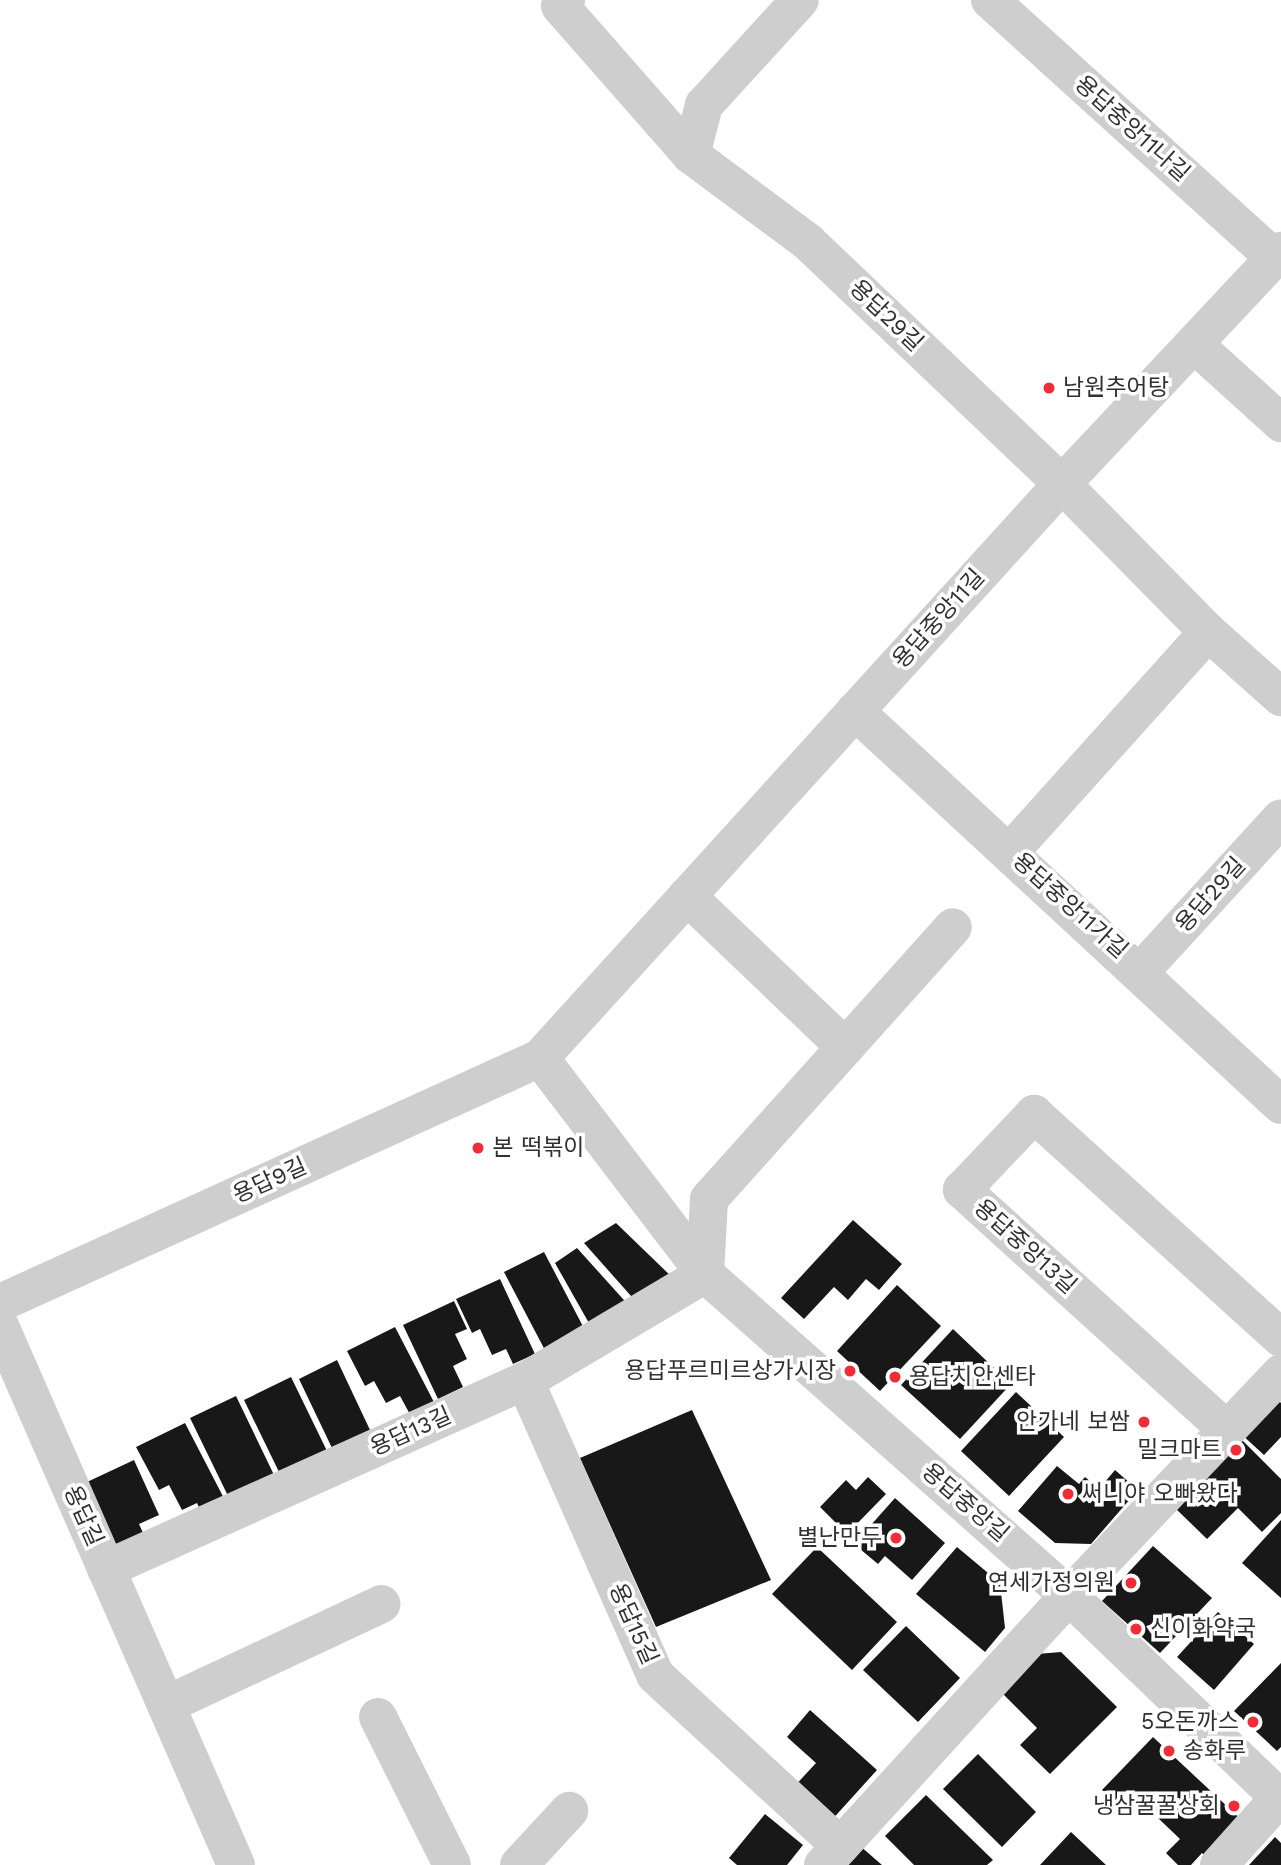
<!DOCTYPE html>
<meta charset="utf-8">
<style>
body{margin:0}
#map{position:relative;width:1281px;height:1865px;overflow:hidden;background:#fff;font-family:"Work Sans","Noto Sans KR",sans-serif}
div>[style]{position:absolute}
[style*='--x']{left:calc(var(--x)*1px);top:calc(var(--y)*1px);width:calc(var(--w)*1px);rotate:calc(var(--a)*1deg)}
.building>*{inset:0;background:#181818}
.street>*{height:38px;margin:-19px;padding:0 19px;transform-origin:19px;border-radius:19px;background:#cecece}
.dots>*{width:19px;height:19px;translate:-50% -50%;box-sizing:border-box;border:4px solid #fff;border-radius:50%}
span{translate:-50% -50%;white-space:nowrap;text-align:center;line-height:1.15;-webkit-text-stroke:7px #fff;paint-order:stroke}
.street-label{font-size:23px;color:#313131}
.poi-label{font-size:23px;color:#313131}
.left{translate:0 -50%;text-align:left}
.right{translate:-100% -50%;text-align:right}
</style>
<div id="map">
<div class="building">
<div style="clip-path:polygon(853px 1220px,902px 1264px,879px 1290px,866px 1279px,848px 1300px,834px 1287px,804px 1319px,781px 1298px)"></div>
<div style="clip-path:polygon(616px 1223px,675px 1280px,639px 1305px,584px 1243px)"></div>
<div style="clip-path:polygon(577px 1248px,632px 1309px,594px 1332px,555px 1263px)"></div>
<div style="clip-path:polygon(544px 1252px,587px 1334px,547px 1354px,504px 1272px)"></div>
<div style="clip-path:polygon(500px 1279px,535px 1354px,513px 1364px,506px 1349px,492px 1355px,480px 1329px,472px 1333px,456px 1299px)"></div>
<div style="clip-path:polygon(897px 1285px,941px 1326px,880px 1391px,837px 1351px)"></div>
<div style="clip-path:polygon(454px 1301px,467px 1329px,455px 1334px,467px 1359px,453px 1366px,463px 1387px,438px 1399px,403px 1325px)"></div>
<div style="clip-path:polygon(395px 1327px,436px 1406px,412px 1418px,400px 1396px,386px 1403px,374px 1381px,365px 1386px,347px 1351px)"></div>
<div style="clip-path:polygon(953px 1329px,1011px 1384px,960px 1439px,901px 1385px)"></div>
<div style="clip-path:polygon(337px 1360px,370px 1430px,332px 1448px,299px 1379px)"></div>
<div style="clip-path:polygon(291px 1377px,327px 1451px,280px 1474px,244px 1400px)"></div>
<div style="clip-path:polygon(1016px 1392px,1064px 1437px,1009px 1496px,961px 1451px)"></div>
<div style="clip-path:polygon(236px 1396px,275px 1477px,230px 1500px,190px 1418px)"></div>
<div style="clip-path:polygon(1274px 1396px,1281px 1403px,1281px 1437px,1264px 1455px,1240px 1433px)"></div>
<div style="clip-path:polygon(692px 1410px,771px 1580px,656px 1627px,580px 1458px)"></div>
<div style="clip-path:polygon(185px 1423px,229px 1508px,205px 1520px,197px 1503px,182px 1510px,169px 1485px,159px 1490px,136px 1447px)"></div>
<div style="clip-path:polygon(1240px 1438px,1281px 1479px,1281px 1513px,1262px 1532px,1238px 1508px,1207px 1539px,1173px 1506px)"></div>
<div style="clip-path:polygon(134px 1460px,159px 1515px,139px 1524px,148px 1544px,120px 1556px,87px 1482px)"></div>
<div style="clip-path:polygon(1057px 1466px,1079px 1484px,1085px 1477px,1099px 1489px,1115px 1470px,1138px 1490px,1091px 1544px,1055px 1543px,1018px 1511px)"></div>
<div style="clip-path:polygon(868px 1477px,886px 1494px,847px 1534px,820px 1507px,846px 1480px,856px 1490px)"></div>
<div style="clip-path:polygon(895px 1498px,945px 1543px,912px 1580px,885px 1556px,878px 1564px,854px 1544px)"></div>
<div style="clip-path:polygon(1281px 1520px,1281px 1598px,1242px 1563px)"></div>
<div style="clip-path:polygon(1153px 1546px,1212px 1598px,1160px 1653px,1102px 1601px)"></div>
<div style="clip-path:polygon(817px 1547px,897px 1622px,852px 1670px,772px 1594px)"></div>
<div style="clip-path:polygon(957px 1547px,1000px 1583px,1005px 1628px,985px 1652px,916px 1594px)"></div>
<div style="clip-path:polygon(1218px 1612px,1254px 1644px,1214px 1690px,1177px 1657px)"></div>
<div style="clip-path:polygon(906px 1626px,960px 1678px,918px 1722px,863px 1670px)"></div>
<div style="clip-path:polygon(1061px 1652px,1117px 1707px,1050px 1774px,1020px 1745px,1037px 1728px,1000px 1691px,1037px 1654px)"></div>
<div style="clip-path:polygon(1281px 1663px,1281px 1747px,1277px 1751px,1234px 1711px)"></div>
<div style="clip-path:polygon(810px 1710px,877px 1770px,829px 1823px,791px 1790px,816px 1763px,787px 1737px)"></div>
<div style="clip-path:polygon(1153px 1737px,1246px 1824px,1211px 1861px,1202px 1853px,1191px 1865px,1178px 1865px,1166px 1853px,1180px 1839px,1135px 1796px,1123px 1809px,1102px 1790px)"></div>
<div style="clip-path:polygon(978px 1754px,1036px 1812px,1002px 1847px,943px 1789px)"></div>
<div style="clip-path:polygon(926px 1795px,993px 1860px,987px 1865px,914px 1865px,885px 1836px)"></div>
<div style="clip-path:polygon(765px 1814px,803px 1845px,787px 1865px,737px 1865px,729px 1858px)"></div>
<div style="clip-path:polygon(1071px 1832px,1106px 1865px,1040px 1865px)"></div>
<div style="clip-path:polygon(1275px 1837px,1281px 1843px,1281px 1865px,1249px 1865px)"></div>
<div style="clip-path:polygon(859px 1845px,882px 1865px,840px 1865px)"></div>
</div>
<div class="street">
<div style="--x:566;--y:0;--w:8;--a:135"></div>
<div style="--x:560;--y:6;--w:198;--a:48.7"></div>
<div style="--x:691;--y:155;--w:146;--a:36.6"></div>
<div style="--x:808;--y:242;--w:351;--a:43.6"></div>
<div style="--x:1062;--y:484;--w:208;--a:45.4"></div>
<div style="--x:1208;--y:632;--w:98;--a:41.7"></div>
<div style="--x:990;--y:0;--w:384;--a:42.2"></div>
<div style="--x:691;--y:155;--w:52;--a:-75.4"></div>
<div style="--x:704;--y:105;--w:142;--a:-47.6"></div>
<div style="--x:1194;--y:344;--w:118;--a:42.2"></div>
<div style="--x:855;--y:711;--w:580;--a:42.77"></div>
<div style="--x:1010;--y:852;--w:296;--a:-48"></div>
<div style="--x:687;--y:896;--w:219;--a:43.7"></div>
<div style="--x:1141;--y:971;--w:207;--a:-47.5"></div>
<div style="--x:540;--y:1058;--w:272;--a:52.6"></div>
<div style="--x:705;--y:1274;--w:486;--a:41.5"></div>
<div style="--x:1069;--y:1596;--w:294;--a:43.8"></div>
<div style="--x:0;--y:1303;--w:593;--a:-24.4"></div>
<div style="--x:540;--y:1058;--w:776;--a:-47.72"></div>
<div style="--x:1062;--y:484;--w:320;--a:-46.8"></div>
<div style="--x:0;--y:1326;--w:588;--a:66.35"></div>
<div style="--x:525;--y:1381;--w:321;--a:66.1"></div>
<div style="--x:655;--y:1675;--w:252;--a:42.7"></div>
<div style="--x:1227;--y:1430;--w:358;--a:-137.8"></div>
<div style="--x:962;--y:1190;--w:105;--a:-46.5"></div>
<div style="--x:1034;--y:1114;--w:333;--a:42.2"></div>
<div style="--x:106;--y:1569;--w:459;--a:-24.2"></div>
<div style="--x:525;--y:1381;--w:209;--a:-30.7"></div>
<div style="--x:705;--y:1274;--w:75;--a:-86.9"></div>
<div style="--x:709;--y:1199;--w:365;--a:-48.1"></div>
<div style="--x:166;--y:1705;--w:238;--a:-25.1"></div>
<div style="--x:378;--y:1717;--w:165;--a:63.4"></div>
<div style="--x:519;--y:1865;--w:74;--a:-47.2"></div>
<div style="--x:823;--y:1865;--w:365;--a:-47.6"></div>
<div style="--x:1069;--y:1596;--w:308;--a:-46.4"></div>
<div style="--x:1219;--y:1865;--w:90;--a:-48.2"></div>
</div>
<div class="dots">
<div style="left:1049px;top:388px;background:#ef2c38"></div>
<div style="left:478px;top:1148px;background:#ef2c38"></div>
<div style="left:850px;top:1371px;background:#ef2c38"></div>
<div style="left:895px;top:1377px;background:#ef2c38"></div>
<div style="left:1144px;top:1422px;background:#ef2c38"></div>
<div style="left:1236px;top:1450px;background:#ef2c38"></div>
<div style="left:1068px;top:1494px;background:#ef2c38"></div>
<div style="left:896px;top:1538px;background:#ef2c38"></div>
<div style="left:1131px;top:1583px;background:#ef2c38"></div>
<div style="left:1136px;top:1629px;background:#ef2c38"></div>
<div style="left:1253px;top:1722px;background:#ef2c38"></div>
<div style="left:1169px;top:1751px;background:#ef2c38"></div>
<div style="left:1234px;top:1806px;background:#ef2c38"></div>
</div>
<div class="street-label">
<span style="left:1132px;top:129px;rotate:42deg">용답중앙11나길</span>
<span style="left:886px;top:316px;rotate:44deg">용답29길</span>
<span style="left:939px;top:619px;rotate:-48deg">용답중앙11길</span>
<span style="left:1211px;top:895px;rotate:-48deg">용답29길</span>
<span style="left:1070px;top:906px;rotate:42deg">용답중앙11가길</span>
<span style="left:270px;top:1181px;rotate:-24deg">용답9길</span>
<span style="left:1025px;top:1247px;rotate:42deg">용답중앙13길</span>
<span style="left:411px;top:1432px;rotate:-24deg">용답13길</span>
<span style="left:965px;top:1503px;rotate:41deg">용답중앙길</span>
<span style="left:83px;top:1516px;rotate:66deg">용답길</span>
<span style="left:633px;top:1624px;rotate:66deg">용답15길</span>
</div>
<div class="poi-label">
<span class="left" style="left:1063px;top:388px">남원추어탕</span>
<span class="left" style="left:492px;top:1148px">본 떡볶이</span>
<span class="right" style="left:836px;top:1371px">용답푸르미르상가시장</span>
<span class="left" style="left:909px;top:1377px">용답치안센타</span>
<span class="right" style="left:1130px;top:1422px">안가네 보쌈</span>
<span class="right" style="left:1222px;top:1450px">밀크마트</span>
<span class="left" style="left:1082px;top:1494px">써니야 오빠왔다</span>
<span class="right" style="left:882px;top:1538px">별난만두</span>
<span class="right" style="left:1115px;top:1583px">연세가정의원</span>
<span class="left" style="left:1150px;top:1629px">신이화약국</span>
<span class="right" style="left:1239px;top:1722px">5오돈까스</span>
<span class="left" style="left:1183px;top:1751px">송화루</span>
<span class="right" style="left:1220px;top:1806px">냉삼꿀꿀상회</span>
</div>
</div>
